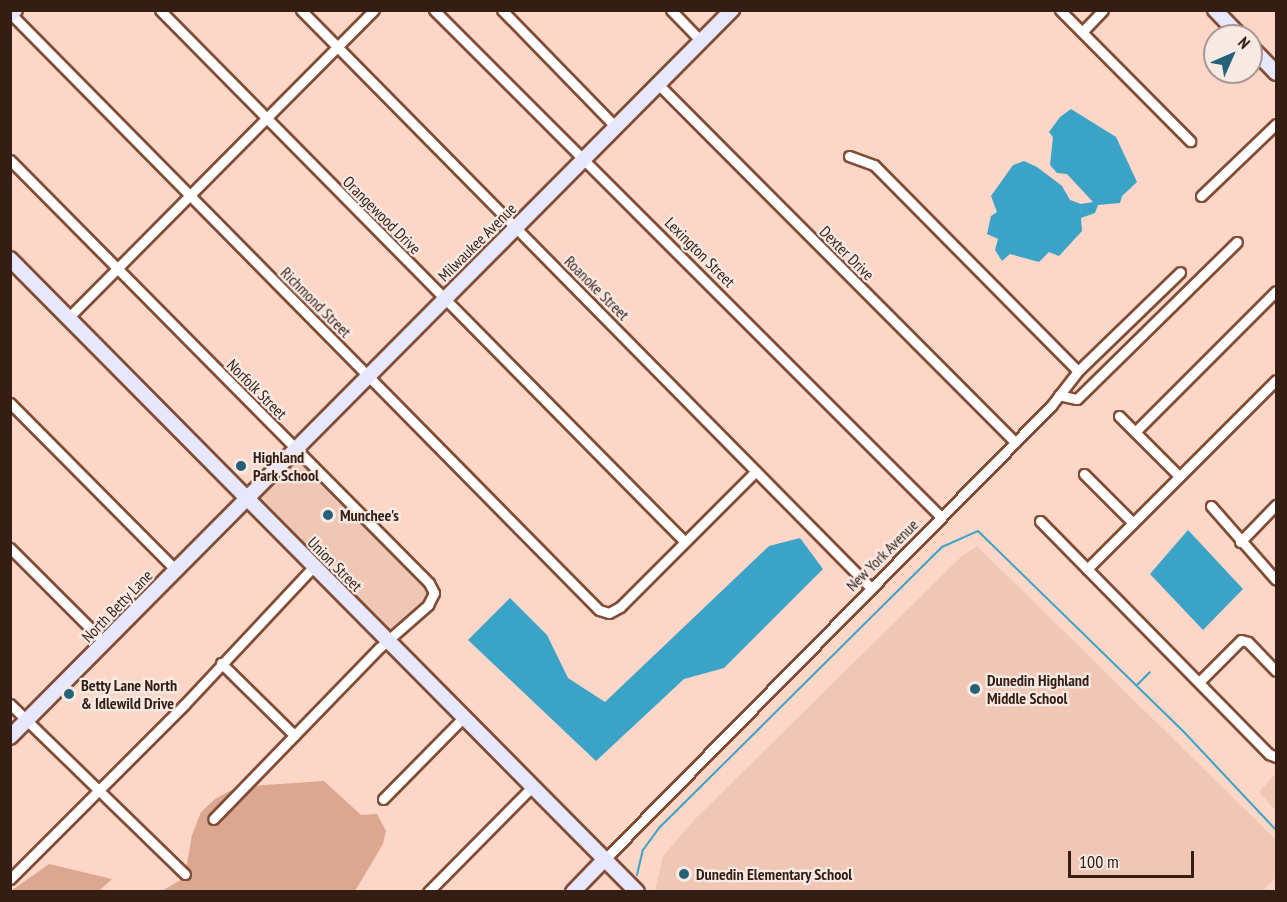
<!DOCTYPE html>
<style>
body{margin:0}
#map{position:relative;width:1287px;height:902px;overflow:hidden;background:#fcd7c7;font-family:"PT Sans Narrow",sans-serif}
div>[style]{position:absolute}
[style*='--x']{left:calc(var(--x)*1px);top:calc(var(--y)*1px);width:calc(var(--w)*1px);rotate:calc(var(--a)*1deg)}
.built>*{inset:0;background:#efc7b4}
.green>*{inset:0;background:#dca790}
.water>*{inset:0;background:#3aa3c7}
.stream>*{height:2px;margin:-1px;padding:0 1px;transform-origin:1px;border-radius:1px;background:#3aa3c7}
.roads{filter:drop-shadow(2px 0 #814d36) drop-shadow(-2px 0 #814d36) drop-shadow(0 2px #814d36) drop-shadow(0 -2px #814d36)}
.street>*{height:9px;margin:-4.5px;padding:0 4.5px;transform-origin:4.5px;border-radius:4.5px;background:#fff}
.secondary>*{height:14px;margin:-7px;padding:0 7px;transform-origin:7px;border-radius:7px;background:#e7e7fe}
.dots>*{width:16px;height:16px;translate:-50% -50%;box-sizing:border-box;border:3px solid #f7eae5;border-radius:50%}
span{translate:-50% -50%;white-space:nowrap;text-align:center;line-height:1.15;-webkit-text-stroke:4.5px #f7eae5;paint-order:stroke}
.street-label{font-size:16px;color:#341d13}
.poi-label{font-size:16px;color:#341d13;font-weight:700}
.left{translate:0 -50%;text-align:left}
.frame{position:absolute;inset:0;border:12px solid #341d13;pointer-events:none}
.north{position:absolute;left:1203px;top:24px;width:60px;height:60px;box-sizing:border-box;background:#f7eae5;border:2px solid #a99891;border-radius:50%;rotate:45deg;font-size:16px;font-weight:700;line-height:24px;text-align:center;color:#341d13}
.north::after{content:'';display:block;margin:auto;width:21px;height:27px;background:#236278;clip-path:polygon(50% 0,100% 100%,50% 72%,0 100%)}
.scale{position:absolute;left:1068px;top:851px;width:126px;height:27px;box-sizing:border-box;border:3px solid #341d13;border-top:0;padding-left:8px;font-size:18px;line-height:21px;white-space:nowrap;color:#341d13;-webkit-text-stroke:4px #f7eae5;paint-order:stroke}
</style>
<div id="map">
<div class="built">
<div style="clip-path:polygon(296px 456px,425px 586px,429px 594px,424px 603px,390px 635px,253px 498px)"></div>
<div style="clip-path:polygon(977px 546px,1276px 840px,1276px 877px,1262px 892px,655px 891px,663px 856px,694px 820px,961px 557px)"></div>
<div style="clip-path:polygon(1276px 773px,1276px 811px,1259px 792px)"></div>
</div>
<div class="green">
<div style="clip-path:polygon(324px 781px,361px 815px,377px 814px,386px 831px,383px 844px,355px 891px,160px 892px,191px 874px,186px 869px,192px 835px,201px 812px,215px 799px,239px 786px,207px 819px,213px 825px,251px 786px)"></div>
<div style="clip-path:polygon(49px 864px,112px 879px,99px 891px,11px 891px)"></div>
</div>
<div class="water">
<div style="clip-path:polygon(1071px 109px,1116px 137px,1137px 182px,1122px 196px,1120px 203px,1098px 205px,1095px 213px,1081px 218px,1082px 231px,1059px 256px,1049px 252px,1039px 262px,1010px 254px,1002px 261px,995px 250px,998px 239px,987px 234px,991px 216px,997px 212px,991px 196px,1013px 165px,1024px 161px,1037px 167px,1062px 186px,1070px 200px,1081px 204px,1093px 202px,1067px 174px,1057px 173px,1050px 165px,1053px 137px,1049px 132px,1060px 117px)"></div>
<div style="clip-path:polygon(1188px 530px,1243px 589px,1203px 630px,1150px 574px)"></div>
<div style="clip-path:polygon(800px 538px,823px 569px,724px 668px,684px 679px,596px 761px,468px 640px,510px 598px,547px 635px,568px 678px,605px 702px,769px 546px)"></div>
</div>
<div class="stream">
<div style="--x:1137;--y:685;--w:18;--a:-45"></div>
<div style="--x:637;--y:875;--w:26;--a:-77"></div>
<div style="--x:643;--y:850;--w:29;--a:-54"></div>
<div style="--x:660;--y:827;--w:397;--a:-44.8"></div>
<div style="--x:942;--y:547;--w:39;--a:-24"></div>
<div style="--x:978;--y:531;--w:286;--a:44.3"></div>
<div style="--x:1183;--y:731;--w:136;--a:46.8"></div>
</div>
<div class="roads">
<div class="street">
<div style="--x:160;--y:10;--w:747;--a:45.38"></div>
<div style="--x:301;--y:10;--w:810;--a:45.4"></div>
<div style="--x:434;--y:10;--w:717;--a:45"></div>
<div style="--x:502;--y:10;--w:162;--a:45.8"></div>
<div style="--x:671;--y:10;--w:43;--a:45.9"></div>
<div style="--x:1060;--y:10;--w:185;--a:45.2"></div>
<div style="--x:11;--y:14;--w:837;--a:45.39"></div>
<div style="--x:599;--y:610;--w:10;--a:17"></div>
<div style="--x:609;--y:613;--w:13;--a:-29"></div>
<div style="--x:620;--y:607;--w:192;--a:-45"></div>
<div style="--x:1082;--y:32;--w:30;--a:-46"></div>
<div style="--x:658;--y:84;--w:506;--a:45.08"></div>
<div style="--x:849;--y:156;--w:27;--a:20"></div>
<div style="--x:874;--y:165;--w:290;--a:45.3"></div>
<div style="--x:10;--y:160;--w:595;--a:45.27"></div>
<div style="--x:429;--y:583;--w:11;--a:63"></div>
<div style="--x:434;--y:593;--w:13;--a:117"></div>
<div style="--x:428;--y:605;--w:65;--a:138.7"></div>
<div style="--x:379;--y:648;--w:238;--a:134.1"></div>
<div style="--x:1201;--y:196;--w:104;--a:-43.8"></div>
<div style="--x:68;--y:318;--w:434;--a:-45.2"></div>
<div style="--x:1059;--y:395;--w:18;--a:13"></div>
<div style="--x:1077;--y:399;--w:224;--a:-44.5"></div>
<div style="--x:10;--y:403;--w:235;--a:45.2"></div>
<div style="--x:1119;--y:416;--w:85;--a:45"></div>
<div style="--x:1135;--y:432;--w:199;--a:-45"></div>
<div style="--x:1084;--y:474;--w:69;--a:45"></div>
<div style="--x:1211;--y:506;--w:98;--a:48.7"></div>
<div style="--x:1040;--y:521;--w:327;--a:45.5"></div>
<div style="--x:1269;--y:754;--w:8;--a:23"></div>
<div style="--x:1240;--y:542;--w:52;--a:-45.8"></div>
<div style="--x:10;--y:548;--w:133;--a:45"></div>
<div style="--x:1087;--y:569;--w:267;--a:-45"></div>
<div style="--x:221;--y:663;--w:103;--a:44.6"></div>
<div style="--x:1199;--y:682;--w:59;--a:-45"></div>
<div style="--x:1241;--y:640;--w:7;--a:16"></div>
<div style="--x:1248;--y:642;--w:40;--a:46"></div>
<div style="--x:10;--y:704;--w:244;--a:44.2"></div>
<div style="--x:383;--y:799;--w:115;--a:-45.4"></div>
<div style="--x:605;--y:859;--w:636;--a:-45.45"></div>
<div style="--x:1051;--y:406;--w:44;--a:-52.4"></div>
<div style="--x:1078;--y:371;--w:142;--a:-44.1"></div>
<div style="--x:10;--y:879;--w:246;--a:-45"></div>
<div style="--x:184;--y:705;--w:190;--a:-46.9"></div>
<div style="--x:428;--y:892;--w:149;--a:-45.3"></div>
</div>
<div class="secondary">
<div style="--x:1215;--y:10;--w:36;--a:46"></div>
<div style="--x:10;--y:15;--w:7;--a:-45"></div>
<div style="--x:1251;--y:47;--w:36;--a:46"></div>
<div style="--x:10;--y:259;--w:891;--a:45.27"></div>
<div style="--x:10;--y:737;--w:1025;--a:-45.2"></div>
<div style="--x:573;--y:892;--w:46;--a:-45.9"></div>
</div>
</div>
<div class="dots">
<div style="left:241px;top:466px;background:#236278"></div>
<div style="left:328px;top:515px;background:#236278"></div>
<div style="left:975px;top:689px;background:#236278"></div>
<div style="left:69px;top:694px;background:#236278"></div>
<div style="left:684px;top:874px;background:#236278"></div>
</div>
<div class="street-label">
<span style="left:382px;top:215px;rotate:45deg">Orangewood Drive</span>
<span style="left:477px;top:242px;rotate:-45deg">Milwaukee Avenue</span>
<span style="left:700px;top:252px;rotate:45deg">Lexington Street</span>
<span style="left:847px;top:253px;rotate:45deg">Dexter Drive</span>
<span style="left:597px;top:288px;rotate:45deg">Roanoke Street</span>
<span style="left:316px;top:302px;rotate:45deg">Richmond Street</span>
<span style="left:257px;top:389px;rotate:45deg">Norfolk Street</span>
<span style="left:882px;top:555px;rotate:-45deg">New York Avenue</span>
<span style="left:335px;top:564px;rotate:45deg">Union Street</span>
<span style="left:117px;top:606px;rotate:-46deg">North Betty Lane</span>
</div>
<div class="poi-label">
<span class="left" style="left:253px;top:466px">Highland<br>Park School</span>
<span class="left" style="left:340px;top:515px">Munchee's</span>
<span class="left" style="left:987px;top:689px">Dunedin Highland<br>Middle School</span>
<span class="left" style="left:81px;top:694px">Betty Lane North<br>&amp; Idlewild Drive</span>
<span class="left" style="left:696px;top:874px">Dunedin Elementary School</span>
</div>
<div class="frame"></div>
<div class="north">N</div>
<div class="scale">100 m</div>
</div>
